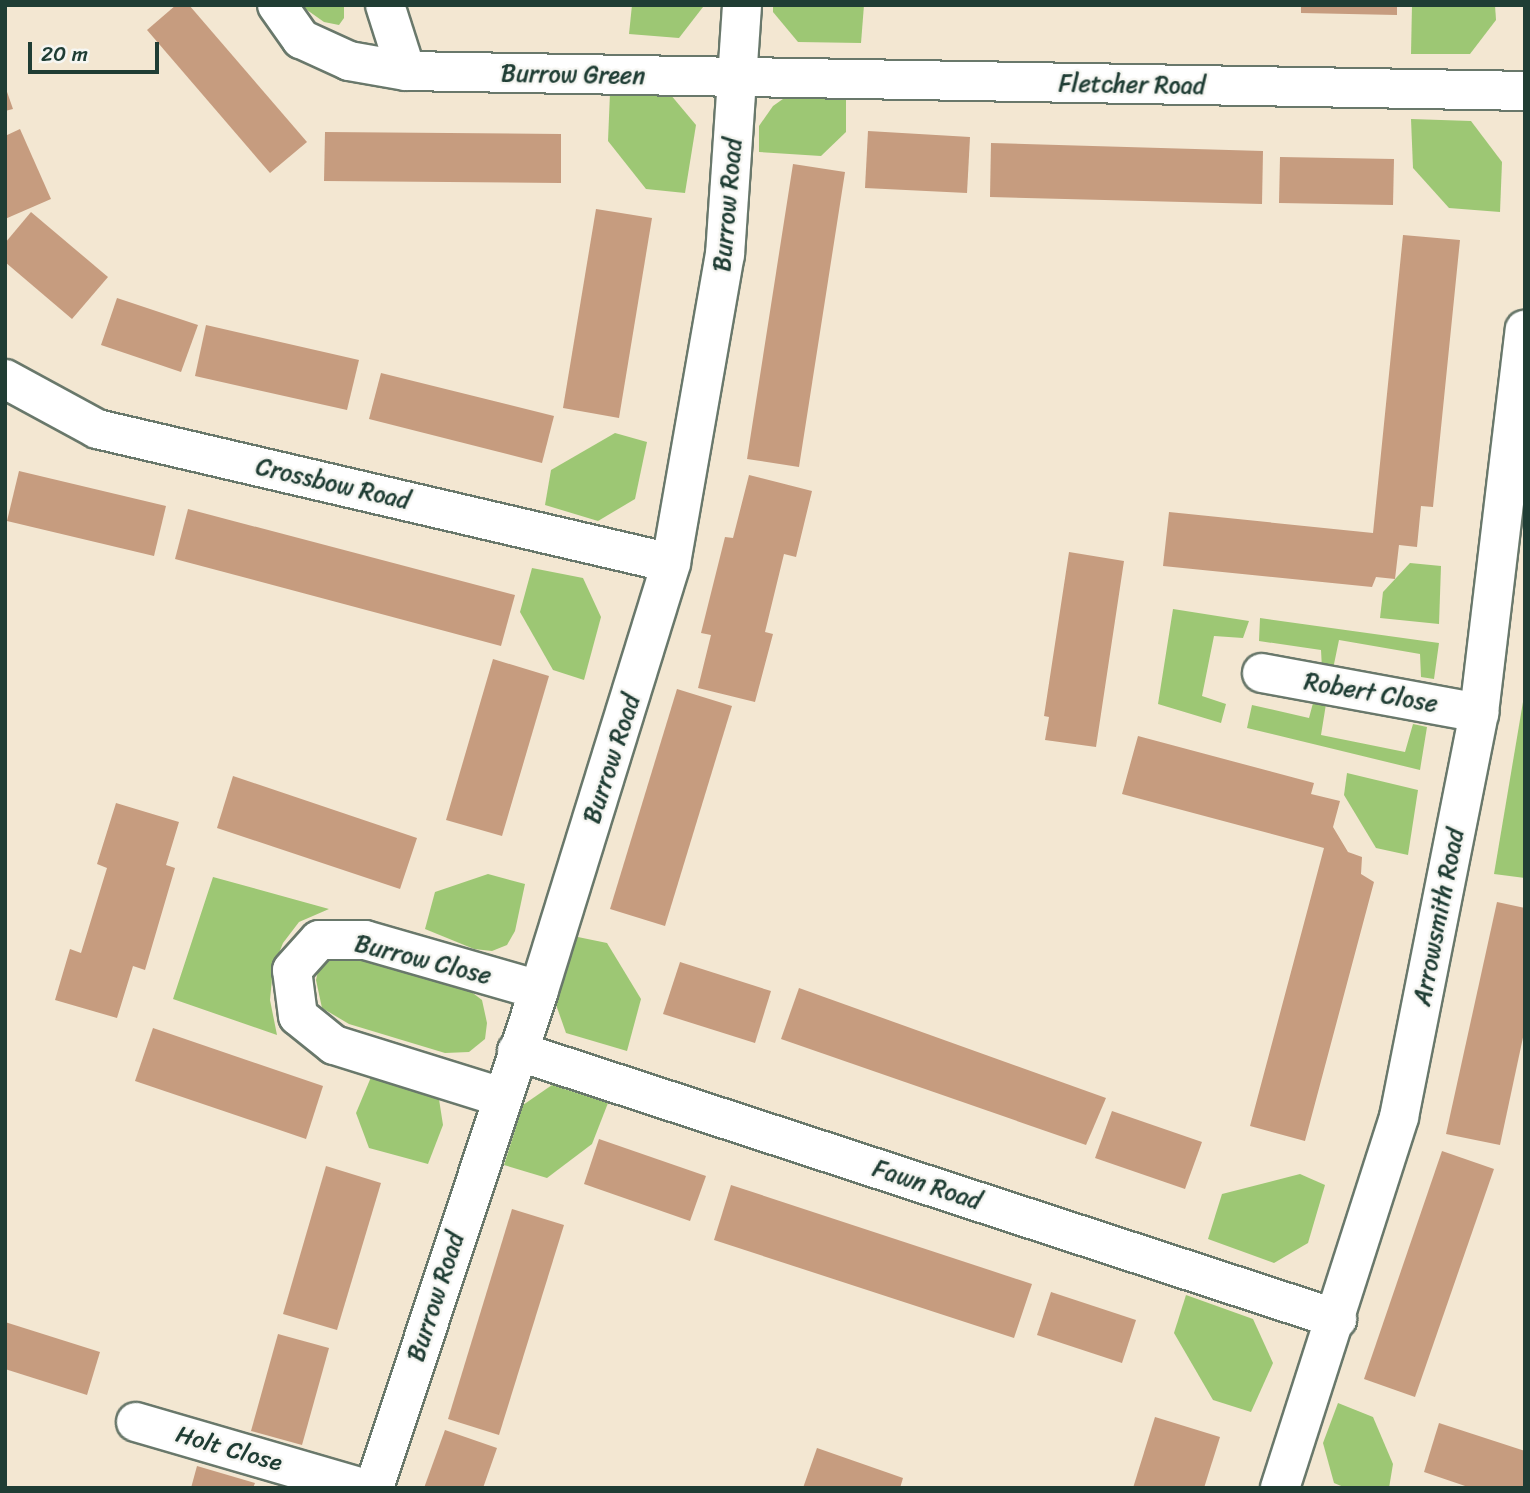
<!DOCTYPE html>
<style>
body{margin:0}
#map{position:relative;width:1530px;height:1493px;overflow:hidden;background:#f3e7d2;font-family:Sriracha,sans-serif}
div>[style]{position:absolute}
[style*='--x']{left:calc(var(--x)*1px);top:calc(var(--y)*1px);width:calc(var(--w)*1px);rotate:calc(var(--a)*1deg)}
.green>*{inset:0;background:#9dc774}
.building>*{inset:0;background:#c69c7f}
.roads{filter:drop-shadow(2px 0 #69786b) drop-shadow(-2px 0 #69786b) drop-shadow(0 2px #69786b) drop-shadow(0 -2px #69786b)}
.minor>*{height:38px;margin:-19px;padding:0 19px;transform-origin:19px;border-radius:19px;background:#fff}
span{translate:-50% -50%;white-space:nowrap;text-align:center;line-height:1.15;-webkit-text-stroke:5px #f6f6f2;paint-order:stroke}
.street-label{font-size:24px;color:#1f3d34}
.frame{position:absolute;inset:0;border:7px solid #1f3d34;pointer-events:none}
.scale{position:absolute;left:28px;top:42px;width:131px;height:32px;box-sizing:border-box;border:4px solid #1f3d34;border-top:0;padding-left:9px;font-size:21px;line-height:24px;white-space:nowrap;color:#1f3d34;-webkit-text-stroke:5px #f6f6f2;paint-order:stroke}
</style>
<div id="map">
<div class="green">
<div style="clip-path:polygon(300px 5px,344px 5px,344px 18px,339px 25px,324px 22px)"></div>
<div style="clip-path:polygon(632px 5px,703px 5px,703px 7px,679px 38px,629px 34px)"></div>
<div style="clip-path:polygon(773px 5px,864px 5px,861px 43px,798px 42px,773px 12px)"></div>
<div style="clip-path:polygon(1412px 5px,1495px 5px,1496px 20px,1470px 54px,1411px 54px)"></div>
<div style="clip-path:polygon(610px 93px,670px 94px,696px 125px,685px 193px,646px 189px,608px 141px)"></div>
<div style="clip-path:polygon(790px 94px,846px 98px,846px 132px,821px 156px,759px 152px,759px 126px,773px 106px)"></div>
<div style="clip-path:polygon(1411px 119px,1471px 121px,1502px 162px,1500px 212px,1449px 208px,1413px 168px)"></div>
<div style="clip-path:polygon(615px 433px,647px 442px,635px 499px,598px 521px,545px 505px,551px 470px)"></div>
<div style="clip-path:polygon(1410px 563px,1441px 566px,1439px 624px,1380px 618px,1383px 592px)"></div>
<div style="clip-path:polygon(532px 568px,583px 578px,601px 617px,584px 680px,553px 670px,520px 612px)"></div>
<div style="clip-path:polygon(1173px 609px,1249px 621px,1243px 638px,1214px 636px,1202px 696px,1226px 704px,1221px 723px,1158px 704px)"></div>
<div style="clip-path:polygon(1260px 618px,1439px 643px,1434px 679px,1421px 677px,1420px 654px,1339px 640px,1333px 669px,1322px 669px,1321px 650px,1259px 641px)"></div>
<div style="clip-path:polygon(1525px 690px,1525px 878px,1494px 874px)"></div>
<div style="clip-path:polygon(1313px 703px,1326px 704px,1321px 735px,1405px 752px,1413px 724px,1427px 727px,1420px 770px,1247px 728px,1252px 705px,1309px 718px)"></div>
<div style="clip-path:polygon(1347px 773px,1418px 790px,1408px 855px,1376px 848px,1344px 795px)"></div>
<div style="clip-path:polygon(488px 874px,525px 884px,515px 931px,507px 945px,492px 951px,474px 949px,425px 929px,435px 892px)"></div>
<div style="clip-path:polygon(213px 877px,329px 909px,299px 922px,283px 943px,273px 968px,270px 1000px,277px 1035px,173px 999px)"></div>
<div style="clip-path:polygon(573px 936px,607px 943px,641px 999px,627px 1051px,566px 1033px,554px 999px)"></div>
<div style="clip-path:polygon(345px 952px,465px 987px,482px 1000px,487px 1023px,485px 1039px,469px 1052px,445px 1053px,349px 1024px,322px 1008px,316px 980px,319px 967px,331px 954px)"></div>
<div style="clip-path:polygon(374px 1070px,438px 1093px,443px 1125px,428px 1164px,369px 1148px,356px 1113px)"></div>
<div style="clip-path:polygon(552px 1085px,608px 1103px,592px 1144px,547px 1178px,504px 1165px,523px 1105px)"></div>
<div style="clip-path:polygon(1300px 1174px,1325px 1185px,1308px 1243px,1274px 1263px,1208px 1239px,1222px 1194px)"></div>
<div style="clip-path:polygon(1186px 1295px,1253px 1319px,1273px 1363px,1251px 1412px,1213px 1400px,1174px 1333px)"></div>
<div style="clip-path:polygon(1338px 1403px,1373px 1417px,1393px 1464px,1389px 1488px,1346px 1488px,1334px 1483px,1323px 1443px)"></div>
</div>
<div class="building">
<div style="clip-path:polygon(176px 5px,189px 5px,307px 142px,270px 173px,147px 30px)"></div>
<div style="clip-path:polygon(1301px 5px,1397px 5px,1397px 15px,1301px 13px)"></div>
<div style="clip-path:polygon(5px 86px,13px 109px,5px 111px)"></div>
<div style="clip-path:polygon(20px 129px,51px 199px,5px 219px,5px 136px)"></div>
<div style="clip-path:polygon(868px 131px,970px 137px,967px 193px,865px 188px)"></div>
<div style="clip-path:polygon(325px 132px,561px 134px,561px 183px,324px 181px)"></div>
<div style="clip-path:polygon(991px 143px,1263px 151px,1262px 204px,990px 197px)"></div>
<div style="clip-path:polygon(1280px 157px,1394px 159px,1393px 205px,1279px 203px)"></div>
<div style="clip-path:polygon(793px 164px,845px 172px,799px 467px,747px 459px)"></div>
<div style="clip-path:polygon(596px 209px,652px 218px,619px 418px,563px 408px)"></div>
<div style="clip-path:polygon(31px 212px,108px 277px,72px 319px,5px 262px,5px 243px)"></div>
<div style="clip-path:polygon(1403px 235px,1460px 240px,1433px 507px,1421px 506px,1417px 547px,1399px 545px,1395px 579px,1376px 577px,1372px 587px,1163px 566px,1169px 512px,1373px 533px)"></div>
<div style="clip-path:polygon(117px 298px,198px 325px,181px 372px,101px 345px)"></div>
<div style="clip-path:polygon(206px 325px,359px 360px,347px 410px,195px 376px)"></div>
<div style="clip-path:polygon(381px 373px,554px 416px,542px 463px,369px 419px)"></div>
<div style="clip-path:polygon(19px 471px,166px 506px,154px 556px,7px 521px)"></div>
<div style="clip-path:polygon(749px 475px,812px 491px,796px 557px,784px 554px,765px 632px,773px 634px,755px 702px,698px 688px,711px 635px,701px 633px,725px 537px,733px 538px)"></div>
<div style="clip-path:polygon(188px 509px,515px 595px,501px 646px,175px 559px)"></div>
<div style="clip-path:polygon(1069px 552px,1124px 561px,1096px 747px,1045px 740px,1049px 717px,1044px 716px)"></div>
<div style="clip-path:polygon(493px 659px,549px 676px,502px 836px,446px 820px)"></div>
<div style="clip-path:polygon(677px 689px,732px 706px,665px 926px,610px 909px)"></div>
<div style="clip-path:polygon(1138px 736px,1314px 783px,1311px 794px,1340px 801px,1333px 827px,1348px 852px,1362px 857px,1361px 874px,1374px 882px,1305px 1141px,1250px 1126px,1324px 848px,1122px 794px)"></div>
<div style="clip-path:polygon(233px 776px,417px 838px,400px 889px,217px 828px)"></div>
<div style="clip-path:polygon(116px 803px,179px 822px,166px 865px,175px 868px,145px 970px,133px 966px,117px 1018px,55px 1000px,70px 949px,81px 953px,107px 868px,97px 864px)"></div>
<div style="clip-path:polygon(1497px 902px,1525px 908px,1525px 1028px,1500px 1145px,1446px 1134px)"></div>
<div style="clip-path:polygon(680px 962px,771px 991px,755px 1043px,663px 1014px)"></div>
<div style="clip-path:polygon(799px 988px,1106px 1098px,1086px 1145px,781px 1039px)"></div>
<div style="clip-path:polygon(153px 1028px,323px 1086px,306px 1139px,135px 1081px)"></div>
<div style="clip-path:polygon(1112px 1111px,1202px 1142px,1185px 1189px,1095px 1158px)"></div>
<div style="clip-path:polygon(599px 1139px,706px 1176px,690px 1221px,584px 1184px)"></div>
<div style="clip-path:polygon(1442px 1151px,1494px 1169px,1415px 1397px,1364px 1379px)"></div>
<div style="clip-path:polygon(326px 1166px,381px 1183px,337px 1330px,283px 1314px)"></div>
<div style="clip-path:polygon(731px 1185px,1032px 1284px,1014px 1338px,714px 1240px)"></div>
<div style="clip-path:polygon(512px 1209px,564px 1225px,499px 1435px,448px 1419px)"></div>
<div style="clip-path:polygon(1051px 1292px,1136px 1320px,1122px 1363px,1037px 1335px)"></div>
<div style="clip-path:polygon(5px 1322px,100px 1352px,87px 1395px,5px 1369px)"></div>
<div style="clip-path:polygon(278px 1334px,329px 1348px,302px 1445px,251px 1431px)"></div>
<div style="clip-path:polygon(1155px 1417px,1220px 1437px,1204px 1488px,1133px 1488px)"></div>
<div style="clip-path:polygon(1439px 1423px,1525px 1451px,1525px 1488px,1471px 1488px,1424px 1472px)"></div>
<div style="clip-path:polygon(445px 1430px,497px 1448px,483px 1488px,424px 1488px)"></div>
<div style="clip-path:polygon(817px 1448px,903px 1478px,900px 1488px,803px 1488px)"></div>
<div style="clip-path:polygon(197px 1466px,255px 1483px,253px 1488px,191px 1488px)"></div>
</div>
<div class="roads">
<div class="minor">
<div style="--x:277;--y:5;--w:42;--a:54.8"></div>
<div style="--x:301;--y:39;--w:53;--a:24.6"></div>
<div style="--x:349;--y:61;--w:58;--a:10"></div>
<div style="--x:406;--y:71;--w:1119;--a:1.02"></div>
<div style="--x:385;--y:5;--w:69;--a:72.3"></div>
<div style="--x:5;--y:379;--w:105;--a:28.5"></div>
<div style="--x:97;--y:429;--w:589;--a:13.14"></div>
<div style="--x:1262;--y:673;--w:221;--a:10.4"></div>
<div style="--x:517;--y:1051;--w:863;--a:18.1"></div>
<div style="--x:501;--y:1097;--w:175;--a:-162.7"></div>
<div style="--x:334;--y:1045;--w:46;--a:-141.1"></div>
<div style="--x:298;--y:1016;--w:46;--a:-97.4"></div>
<div style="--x:292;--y:970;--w:40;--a:-48"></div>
<div style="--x:319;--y:940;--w:46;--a:0"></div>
<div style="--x:365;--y:940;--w:181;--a:16"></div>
<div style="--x:136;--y:1422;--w:236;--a:16.2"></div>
<div style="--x:374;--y:1488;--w:525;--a:-71.67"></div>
<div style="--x:539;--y:990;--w:447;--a:-72.8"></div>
<div style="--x:671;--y:563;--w:313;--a:-80.1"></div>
<div style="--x:725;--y:255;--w:251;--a:-86.1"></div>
<div style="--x:1280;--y:1488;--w:390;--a:-72.2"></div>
<div style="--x:1399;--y:1117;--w:412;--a:-78.8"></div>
<div style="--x:1479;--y:713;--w:386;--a:-83.2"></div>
</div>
</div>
<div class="street-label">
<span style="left:573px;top:75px;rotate:1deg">Burrow Green</span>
<span style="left:1132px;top:85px;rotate:1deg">Fletcher Road</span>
<span style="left:728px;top:205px;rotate:-85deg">Burrow Road</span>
<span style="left:333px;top:484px;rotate:13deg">Crossbow Road</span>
<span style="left:1371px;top:693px;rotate:10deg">Robert Close</span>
<span style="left:612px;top:759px;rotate:-72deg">Burrow Road</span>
<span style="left:1439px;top:917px;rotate:-79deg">Arrowsmith Road</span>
<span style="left:423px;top:960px;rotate:14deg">Burrow Close</span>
<span style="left:927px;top:1185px;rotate:18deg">Fawn Road</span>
<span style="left:436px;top:1297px;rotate:-72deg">Burrow Road</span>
<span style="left:229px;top:1449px;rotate:16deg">Holt Close</span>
</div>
<div class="frame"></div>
<div class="scale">20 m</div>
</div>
